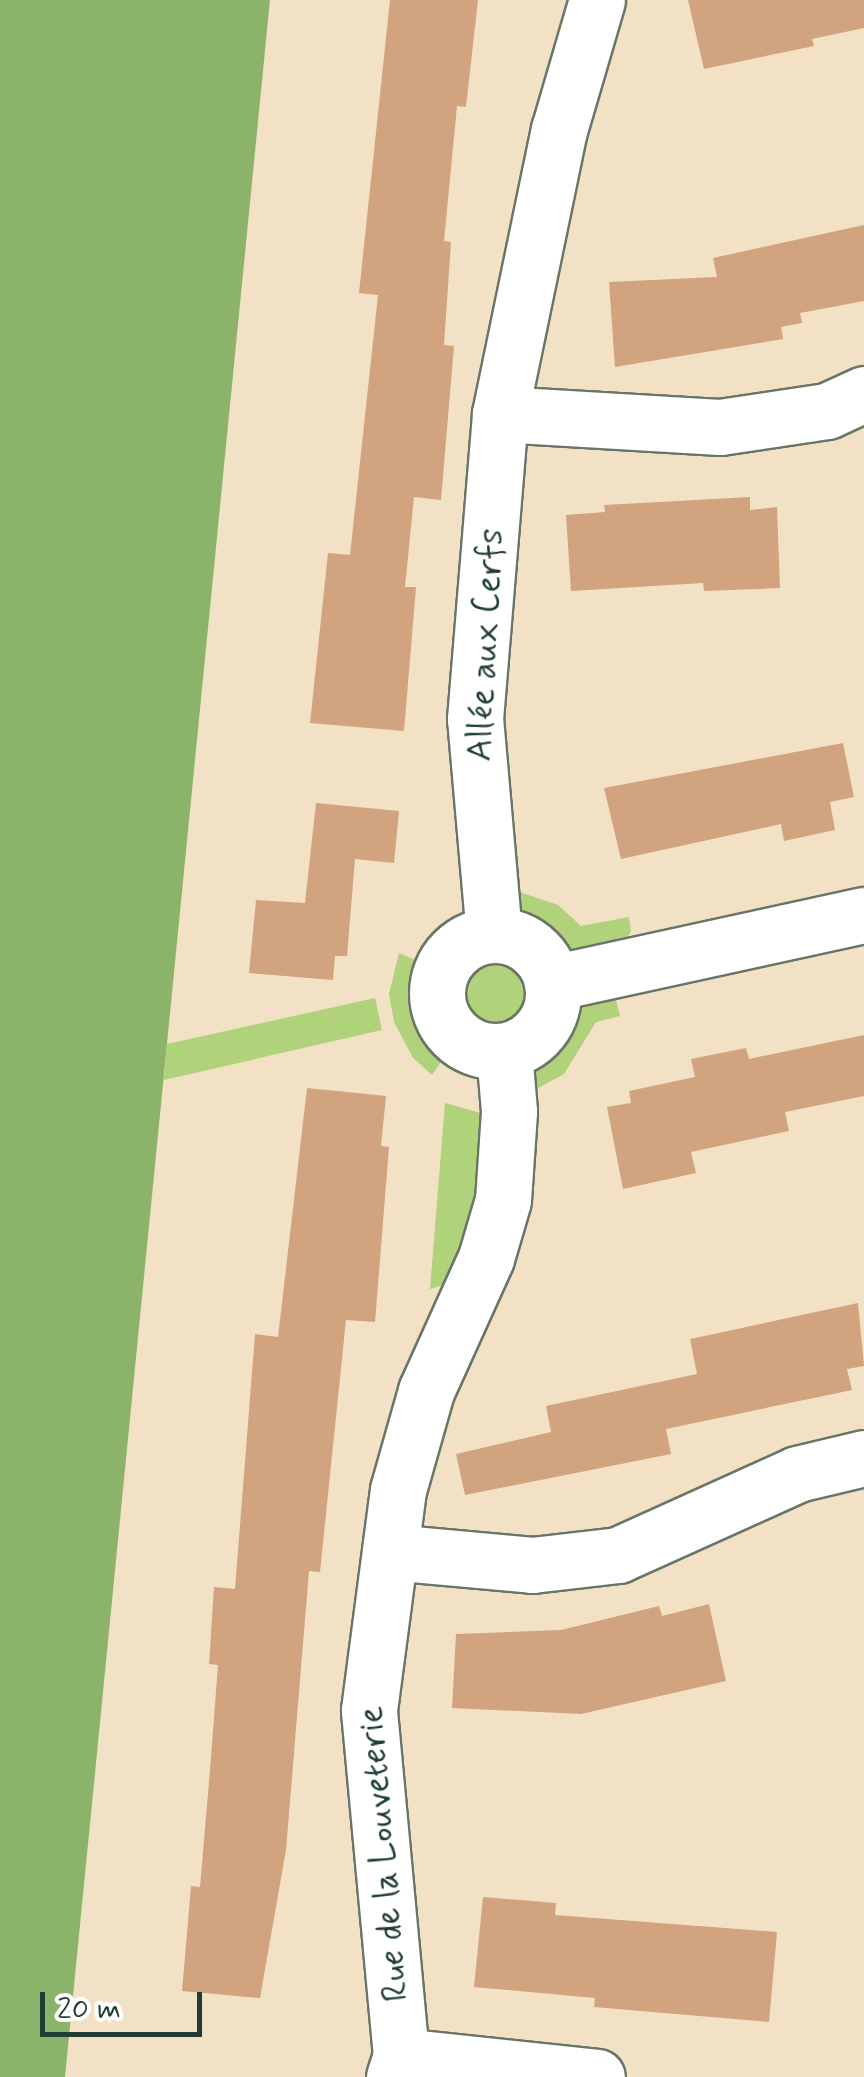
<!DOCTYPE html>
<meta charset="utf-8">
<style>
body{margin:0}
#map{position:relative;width:864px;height:2077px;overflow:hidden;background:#f3e1c6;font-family:Mynerve,sans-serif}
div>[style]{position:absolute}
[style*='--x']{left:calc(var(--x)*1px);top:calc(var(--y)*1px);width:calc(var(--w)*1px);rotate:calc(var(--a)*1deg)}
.green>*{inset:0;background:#afd27a}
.round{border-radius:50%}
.forest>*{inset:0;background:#8bb46a}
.building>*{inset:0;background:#d2a37f}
.roads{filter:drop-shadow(2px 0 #697667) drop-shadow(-2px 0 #697667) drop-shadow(0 2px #697667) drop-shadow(0 -2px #697667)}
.minor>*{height:55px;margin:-27.5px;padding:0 27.5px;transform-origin:27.5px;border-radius:27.5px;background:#fff}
.minor>.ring{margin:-27.5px;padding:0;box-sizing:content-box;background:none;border:55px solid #fff;border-radius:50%}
span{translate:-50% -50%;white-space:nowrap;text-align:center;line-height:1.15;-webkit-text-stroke:10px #fff;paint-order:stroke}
.street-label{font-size:35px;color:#1f3d34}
.scale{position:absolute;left:40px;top:1992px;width:162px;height:45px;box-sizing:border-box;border:5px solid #1f3d34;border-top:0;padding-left:12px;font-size:30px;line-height:35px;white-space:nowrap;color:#1f3d34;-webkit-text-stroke:8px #fff;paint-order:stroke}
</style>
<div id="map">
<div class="green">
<div style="clip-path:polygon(511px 889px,558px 905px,581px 926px,629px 917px,631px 932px,624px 941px,574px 951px,547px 925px,512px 911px)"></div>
<div style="clip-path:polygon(399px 953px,420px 962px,415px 1012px,430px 1043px,445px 1056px,432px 1075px,413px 1058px,394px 1022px,389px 994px)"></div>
<div class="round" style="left:464px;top:960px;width:64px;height:64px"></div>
<div style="clip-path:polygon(614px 992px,620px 1016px,596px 1022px,564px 1074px,529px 1093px,527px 1069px,563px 1041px,581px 1001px)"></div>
<div style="clip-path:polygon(375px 998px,382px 1030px,164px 1080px,167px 1044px)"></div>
<div style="clip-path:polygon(445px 1103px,488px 1115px,490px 1145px,455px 1282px,430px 1289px)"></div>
</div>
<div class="forest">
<div style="clip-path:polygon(0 0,270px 0,65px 2077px,0 2077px)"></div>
</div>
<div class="building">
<div style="clip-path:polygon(390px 0,478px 0,466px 107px,457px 106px,444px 241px,451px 242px,444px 345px,454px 346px,441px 500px,414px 497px,405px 587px,416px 587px,404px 731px,310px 723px,328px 553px,350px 555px,378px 295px,359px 293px)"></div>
<div style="clip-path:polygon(688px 0,864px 0,864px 28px,812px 39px,814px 46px,704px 69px)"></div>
<div style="clip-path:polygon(864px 225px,864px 301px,800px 313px,802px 323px,781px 327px,783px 339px,615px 367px,609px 282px,717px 277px,713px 258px)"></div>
<div style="clip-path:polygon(750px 497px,750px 510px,777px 507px,780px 588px,704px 591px,703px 583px,571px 591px,566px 515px,605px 512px,604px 505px)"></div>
<div style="clip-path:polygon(843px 743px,854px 797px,830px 802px,835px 830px,784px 841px,781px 824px,621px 859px,604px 788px)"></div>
<div style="clip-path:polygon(316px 803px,399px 811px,394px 863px,355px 859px,347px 956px,335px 956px,333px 980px,249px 973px,256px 900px,305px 903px)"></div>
<div style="clip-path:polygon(864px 1035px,864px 1096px,785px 1112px,789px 1131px,691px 1152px,696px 1173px,623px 1189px,607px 1107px,631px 1103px,629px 1091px,695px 1077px,691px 1059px,746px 1048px,749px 1059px)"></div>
<div style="clip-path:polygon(307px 1088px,386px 1096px,381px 1146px,389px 1147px,375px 1322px,346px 1320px,320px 1572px,309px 1571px,286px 1850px,260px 1998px,182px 1991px,191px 1886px,200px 1887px,210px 1770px,218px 1665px,209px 1664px,214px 1587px,235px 1589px,255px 1334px,278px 1337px)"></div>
<div style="clip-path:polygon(858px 1303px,864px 1366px,847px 1369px,852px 1390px,666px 1429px,671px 1454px,465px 1495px,456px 1454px,551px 1432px,546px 1406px,697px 1374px,690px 1339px)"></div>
<div style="clip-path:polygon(709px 1604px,726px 1681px,581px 1714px,452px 1708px,456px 1634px,561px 1630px,659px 1606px,662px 1616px)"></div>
<div style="clip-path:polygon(483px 1897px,556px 1903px,555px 1915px,777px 1932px,769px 2022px,594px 2007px,595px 1998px,474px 1987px)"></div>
</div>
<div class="roads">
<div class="minor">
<div style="--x:500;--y:414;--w:220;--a:3.4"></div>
<div style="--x:720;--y:427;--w:108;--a:-8.5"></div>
<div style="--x:827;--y:411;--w:41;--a:-24.7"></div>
<div style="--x:494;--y:935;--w:217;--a:-95"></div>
<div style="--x:475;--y:719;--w:306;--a:-85.3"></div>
<div style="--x:500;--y:414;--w:290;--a:-78.3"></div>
<div style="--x:559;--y:130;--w:135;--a:-73.7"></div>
<div class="ring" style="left:437px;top:935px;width:61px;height:61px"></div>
<div style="--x:552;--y:983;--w:319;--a:-12.3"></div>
<div style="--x:390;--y:1552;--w:143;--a:5.2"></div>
<div style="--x:532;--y:1565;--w:87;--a:-6.6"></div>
<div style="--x:618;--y:1555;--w:196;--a:-24.3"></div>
<div style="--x:797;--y:1474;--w:69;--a:-13.4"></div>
<div style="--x:401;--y:2056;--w:197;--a:6.1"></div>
<div style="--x:394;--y:2077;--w:22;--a:-72"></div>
<div style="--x:401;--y:2056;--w:347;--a:-95.3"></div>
<div style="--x:369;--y:1710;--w:222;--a:-82.5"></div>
<div style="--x:398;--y:1490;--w:103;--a:-74.2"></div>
<div style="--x:426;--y:1391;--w:146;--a:-65.7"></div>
<div style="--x:486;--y:1258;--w:60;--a:-73.7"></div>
<div style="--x:503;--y:1200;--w:89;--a:-86.1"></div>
<div style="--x:509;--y:1111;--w:60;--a:-94.8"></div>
</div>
</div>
<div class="street-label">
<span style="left:486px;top:645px;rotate:-87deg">Allée aux Cerfs</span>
<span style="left:384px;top:1854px;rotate:-95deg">Rue de la Louveterie</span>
</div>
<div class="scale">20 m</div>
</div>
